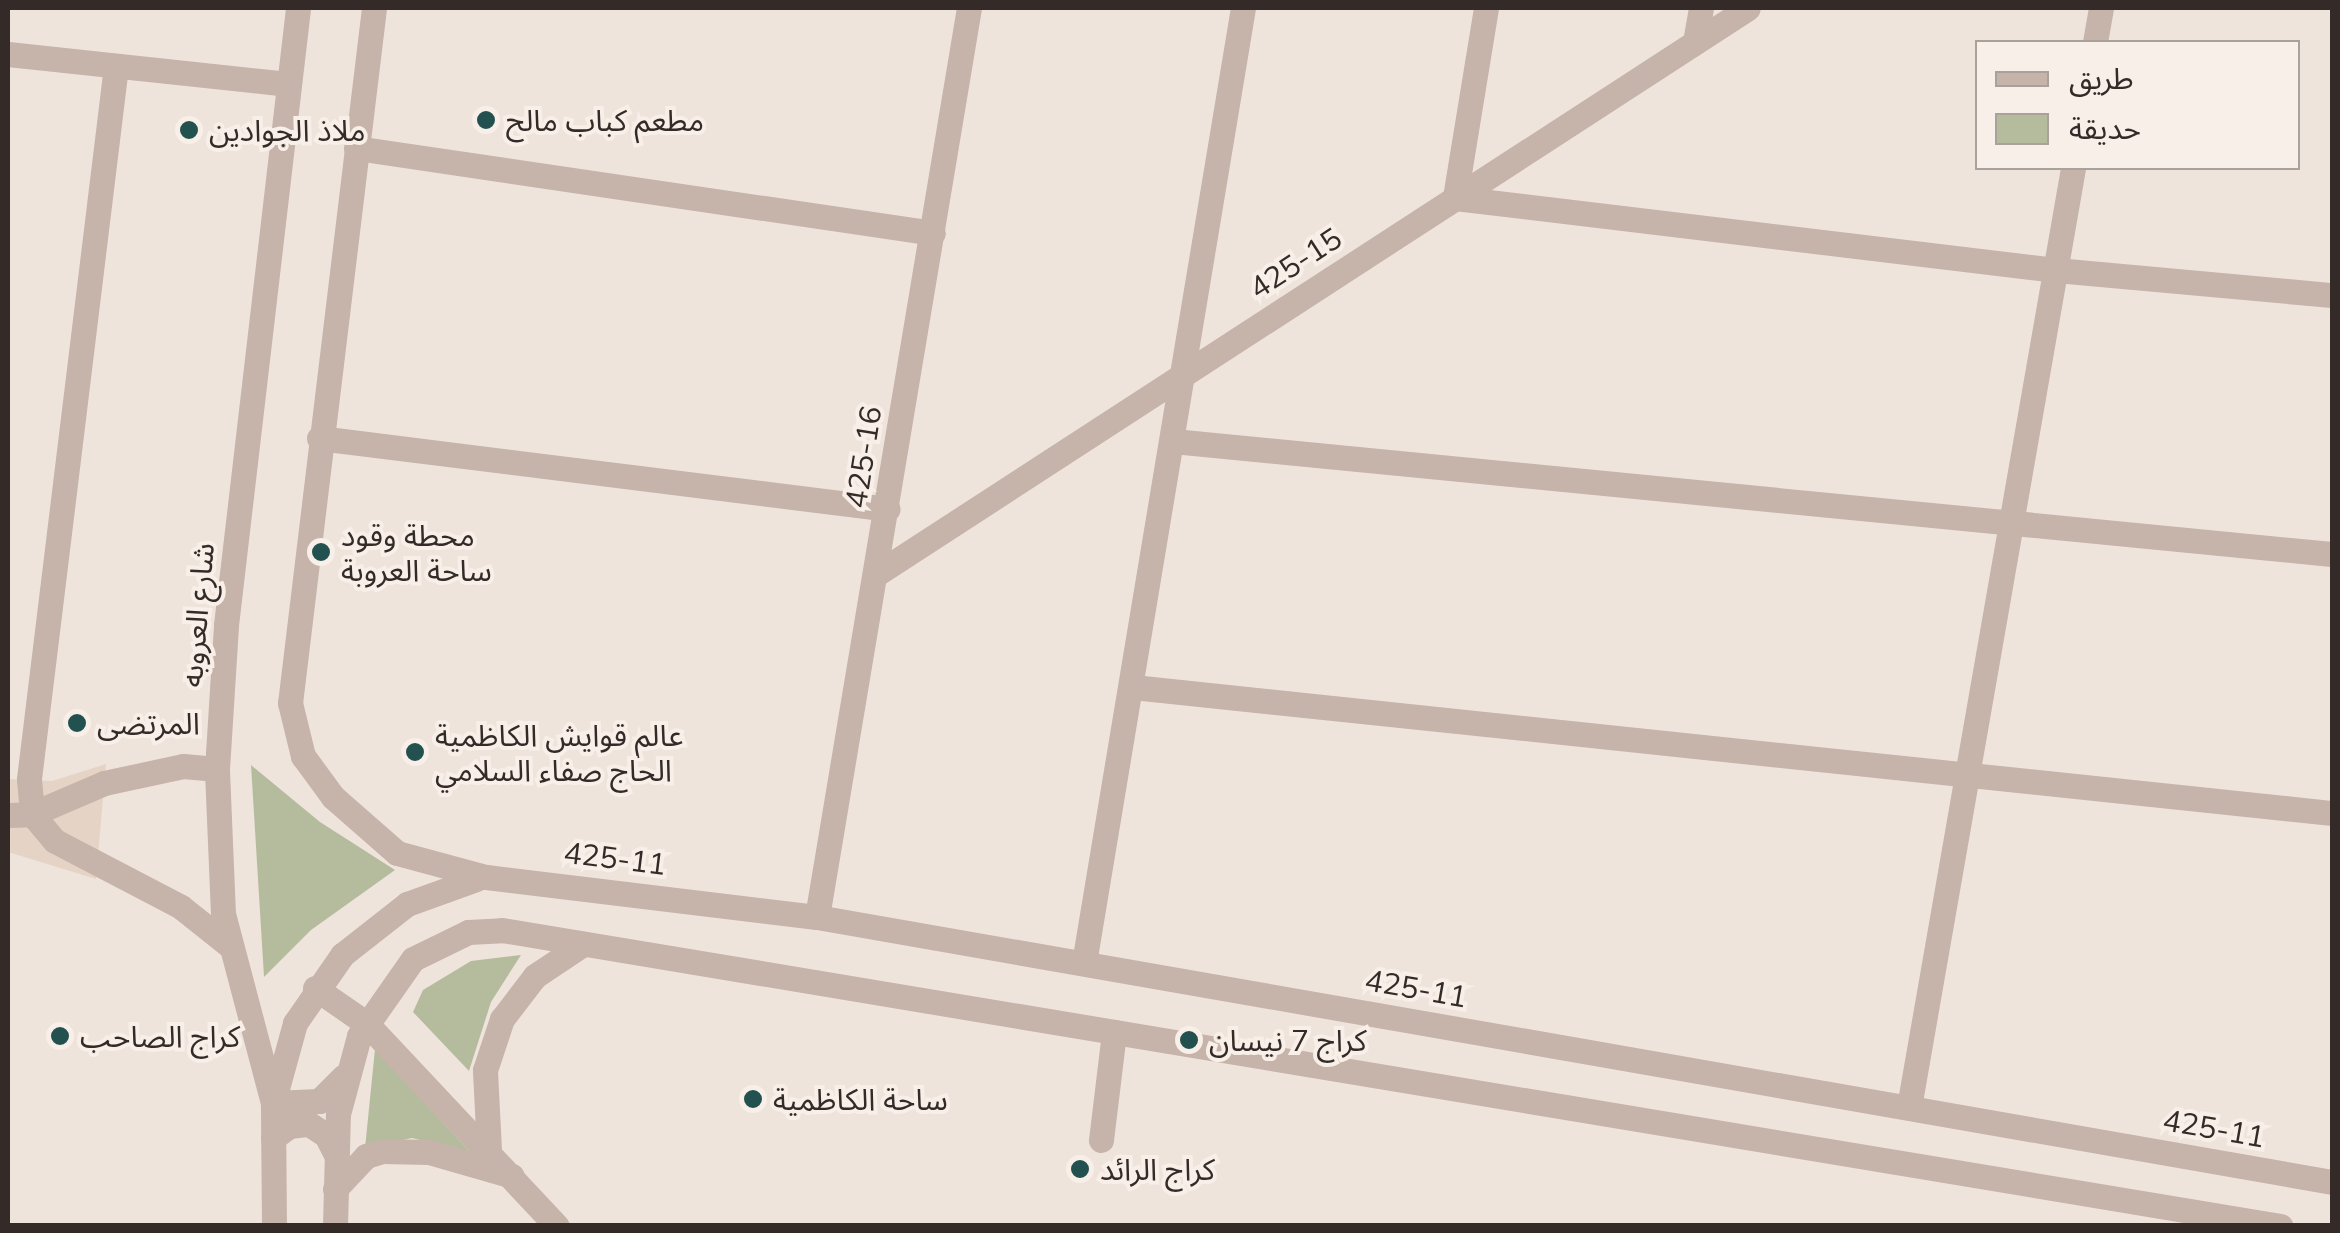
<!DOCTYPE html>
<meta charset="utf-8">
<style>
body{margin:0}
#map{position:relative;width:2340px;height:1233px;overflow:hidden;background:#efe4dc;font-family:Mulish,"Noto Sans Arabic",sans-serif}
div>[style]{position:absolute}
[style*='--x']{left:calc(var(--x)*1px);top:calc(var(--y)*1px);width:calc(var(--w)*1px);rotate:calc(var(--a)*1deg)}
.green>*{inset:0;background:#b5bc9e}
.plaza>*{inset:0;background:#e5d4c5}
.minor>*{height:25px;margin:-12.5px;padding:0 12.5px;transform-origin:12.5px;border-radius:12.5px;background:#c6b3a9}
.dots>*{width:28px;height:28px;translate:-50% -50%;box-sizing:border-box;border:5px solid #f7efe8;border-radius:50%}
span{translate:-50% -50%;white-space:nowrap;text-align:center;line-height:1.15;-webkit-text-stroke:8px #f7efe8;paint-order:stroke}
.poi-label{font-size:30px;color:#342b28}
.left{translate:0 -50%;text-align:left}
.street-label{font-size:30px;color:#342b28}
.frame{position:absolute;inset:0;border:10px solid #342b28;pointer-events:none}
.legend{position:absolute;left:1975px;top:40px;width:325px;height:130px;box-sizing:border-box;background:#f7efe8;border:2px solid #a9a19b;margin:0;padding:12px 18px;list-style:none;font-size:30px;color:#342b28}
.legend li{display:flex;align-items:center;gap:20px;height:50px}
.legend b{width:50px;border:2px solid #a9a19b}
</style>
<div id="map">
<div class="green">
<div style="clip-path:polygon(251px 765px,320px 822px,395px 870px,311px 930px,264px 977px)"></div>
<div style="clip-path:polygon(521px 955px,491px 1002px,469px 1071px,413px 1012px,423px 990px,471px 961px)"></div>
<div style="clip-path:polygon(375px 1049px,471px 1153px,412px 1138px,365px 1148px)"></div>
</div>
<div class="plaza">
<div style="clip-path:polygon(106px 764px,96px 879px,8px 852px,8px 779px,52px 781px)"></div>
</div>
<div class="minor">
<div style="--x:374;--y:8;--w:700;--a:96.89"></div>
<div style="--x:290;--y:703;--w:55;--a:76.2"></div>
<div style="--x:303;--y:756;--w:51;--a:53.8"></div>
<div style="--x:333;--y:797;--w:85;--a:41.2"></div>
<div style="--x:397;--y:853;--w:92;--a:15.1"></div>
<div style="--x:486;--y:877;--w:333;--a:6.9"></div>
<div style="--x:817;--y:917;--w:1538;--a:9.92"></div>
<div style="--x:1486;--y:8;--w:193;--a:99.3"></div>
<div style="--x:1455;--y:198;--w:605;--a:6.83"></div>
<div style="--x:2056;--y:270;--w:277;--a:5.2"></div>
<div style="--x:1695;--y:42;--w:35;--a:-80"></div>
<div style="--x:2095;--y:42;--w:35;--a:-80"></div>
<div style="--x:8;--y:54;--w:282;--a:6.1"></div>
<div style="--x:116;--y:66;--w:718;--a:96.96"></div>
<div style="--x:29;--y:779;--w:35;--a:85"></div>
<div style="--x:32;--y:814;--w:35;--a:50"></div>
<div style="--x:55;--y:841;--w:142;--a:27.6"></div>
<div style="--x:181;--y:907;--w:63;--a:38.5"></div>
<div style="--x:356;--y:148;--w:583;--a:8.38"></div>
<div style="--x:319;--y:438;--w:573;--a:7.11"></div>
<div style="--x:1173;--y:441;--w:1164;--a:5.57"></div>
<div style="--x:878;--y:573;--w:1037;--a:-33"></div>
<div style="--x:1133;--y:687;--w:1206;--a:6"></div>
<div style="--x:8;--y:815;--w:24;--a:-2"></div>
<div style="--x:32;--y:814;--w:78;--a:-23.3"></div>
<div style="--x:104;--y:783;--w:81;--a:-12.1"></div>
<div style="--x:183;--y:766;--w:34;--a:5"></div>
<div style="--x:817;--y:917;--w:922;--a:-80.51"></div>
<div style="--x:1084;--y:963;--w:968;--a:-80.55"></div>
<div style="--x:315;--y:988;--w:63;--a:34.7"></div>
<div style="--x:367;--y:1024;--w:277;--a:46.8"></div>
<div style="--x:343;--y:1077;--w:34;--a:135"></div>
<div style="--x:319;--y:1101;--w:46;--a:177.5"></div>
<div style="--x:273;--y:1103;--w:83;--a:-74.6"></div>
<div style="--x:295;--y:1023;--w:83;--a:-55.3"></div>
<div style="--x:342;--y:955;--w:83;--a:-38.1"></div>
<div style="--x:407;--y:904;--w:73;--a:-19.9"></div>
<div style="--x:1909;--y:1107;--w:953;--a:-80.09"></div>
<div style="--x:273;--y:1138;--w:20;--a:-37"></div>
<div style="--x:289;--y:1126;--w:20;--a:-6"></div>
<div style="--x:309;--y:1124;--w:20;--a:33"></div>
<div style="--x:326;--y:1135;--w:20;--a:63"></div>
<div style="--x:1101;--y:1140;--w:109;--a:-83.1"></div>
<div style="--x:489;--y:1150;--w:80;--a:-92.9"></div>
<div style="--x:485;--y:1070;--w:54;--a:-71.6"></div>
<div style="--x:502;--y:1019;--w:54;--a:-52.5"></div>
<div style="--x:535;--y:976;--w:58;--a:-33.7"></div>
<div style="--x:335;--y:1189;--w:45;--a:-46.8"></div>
<div style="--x:366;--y:1156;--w:17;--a:-17"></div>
<div style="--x:382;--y:1151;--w:47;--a:1.2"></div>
<div style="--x:429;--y:1152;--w:86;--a:16.1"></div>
<div style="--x:274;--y:1226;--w:123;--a:-90.5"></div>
<div style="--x:273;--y:1103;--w:196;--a:-104.8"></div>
<div style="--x:223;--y:914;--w:145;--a:-92.4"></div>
<div style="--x:217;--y:769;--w:144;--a:-86.4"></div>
<div style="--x:226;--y:625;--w:621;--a:-83.34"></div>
<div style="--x:335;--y:1226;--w:112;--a:-88.5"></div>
<div style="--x:338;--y:1114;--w:81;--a:-74.9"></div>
<div style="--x:359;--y:1036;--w:94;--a:-55"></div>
<div style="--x:413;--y:959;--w:61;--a:-26.1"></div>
<div style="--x:468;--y:932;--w:34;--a:-3"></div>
<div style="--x:502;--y:930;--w:1803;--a:9.45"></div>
</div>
<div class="dots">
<div style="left:486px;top:120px;background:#22514f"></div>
<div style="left:189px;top:130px;background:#22514f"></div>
<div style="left:321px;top:552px;background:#22514f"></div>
<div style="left:77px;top:723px;background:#22514f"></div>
<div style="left:415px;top:752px;background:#22514f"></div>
<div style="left:60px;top:1036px;background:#22514f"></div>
<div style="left:1189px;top:1040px;background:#22514f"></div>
<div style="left:753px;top:1099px;background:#22514f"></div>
<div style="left:1080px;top:1169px;background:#22514f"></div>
</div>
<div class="poi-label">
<span class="left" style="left:506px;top:120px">مطعم كباب مالح</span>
<span class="left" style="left:209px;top:130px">ملاذ الجوادين</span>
<span class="left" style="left:341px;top:552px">محطة وقود<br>ساحة العروبة</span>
<span class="left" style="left:97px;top:723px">المرتضى</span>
<span class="left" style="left:435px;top:752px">عالم قوايش الكاظمية<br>الحاج صفاء السلامي</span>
<span class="left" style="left:80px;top:1036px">كراج الصاحب</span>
<span class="left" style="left:1209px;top:1040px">كراج 7 نيسان</span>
<span class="left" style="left:773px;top:1099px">ساحة الكاظمية</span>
<span class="left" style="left:1100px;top:1169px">كراج الرائد</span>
</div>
<div class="street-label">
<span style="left:1295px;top:263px;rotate:-33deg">425-15</span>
<span style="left:863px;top:457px;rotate:-81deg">425-16</span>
<span style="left:197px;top:615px;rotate:-85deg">شارع العروبه</span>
<span style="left:615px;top:858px;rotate:7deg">425-11</span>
<span style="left:1416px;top:988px;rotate:10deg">425-11</span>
<span style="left:2214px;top:1128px;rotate:10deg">425-11</span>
</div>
<div class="frame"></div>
<ul class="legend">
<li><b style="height:12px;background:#c6b3a9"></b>طريق</li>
<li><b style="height:28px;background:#b5bc9e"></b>حديقة</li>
</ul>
</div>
